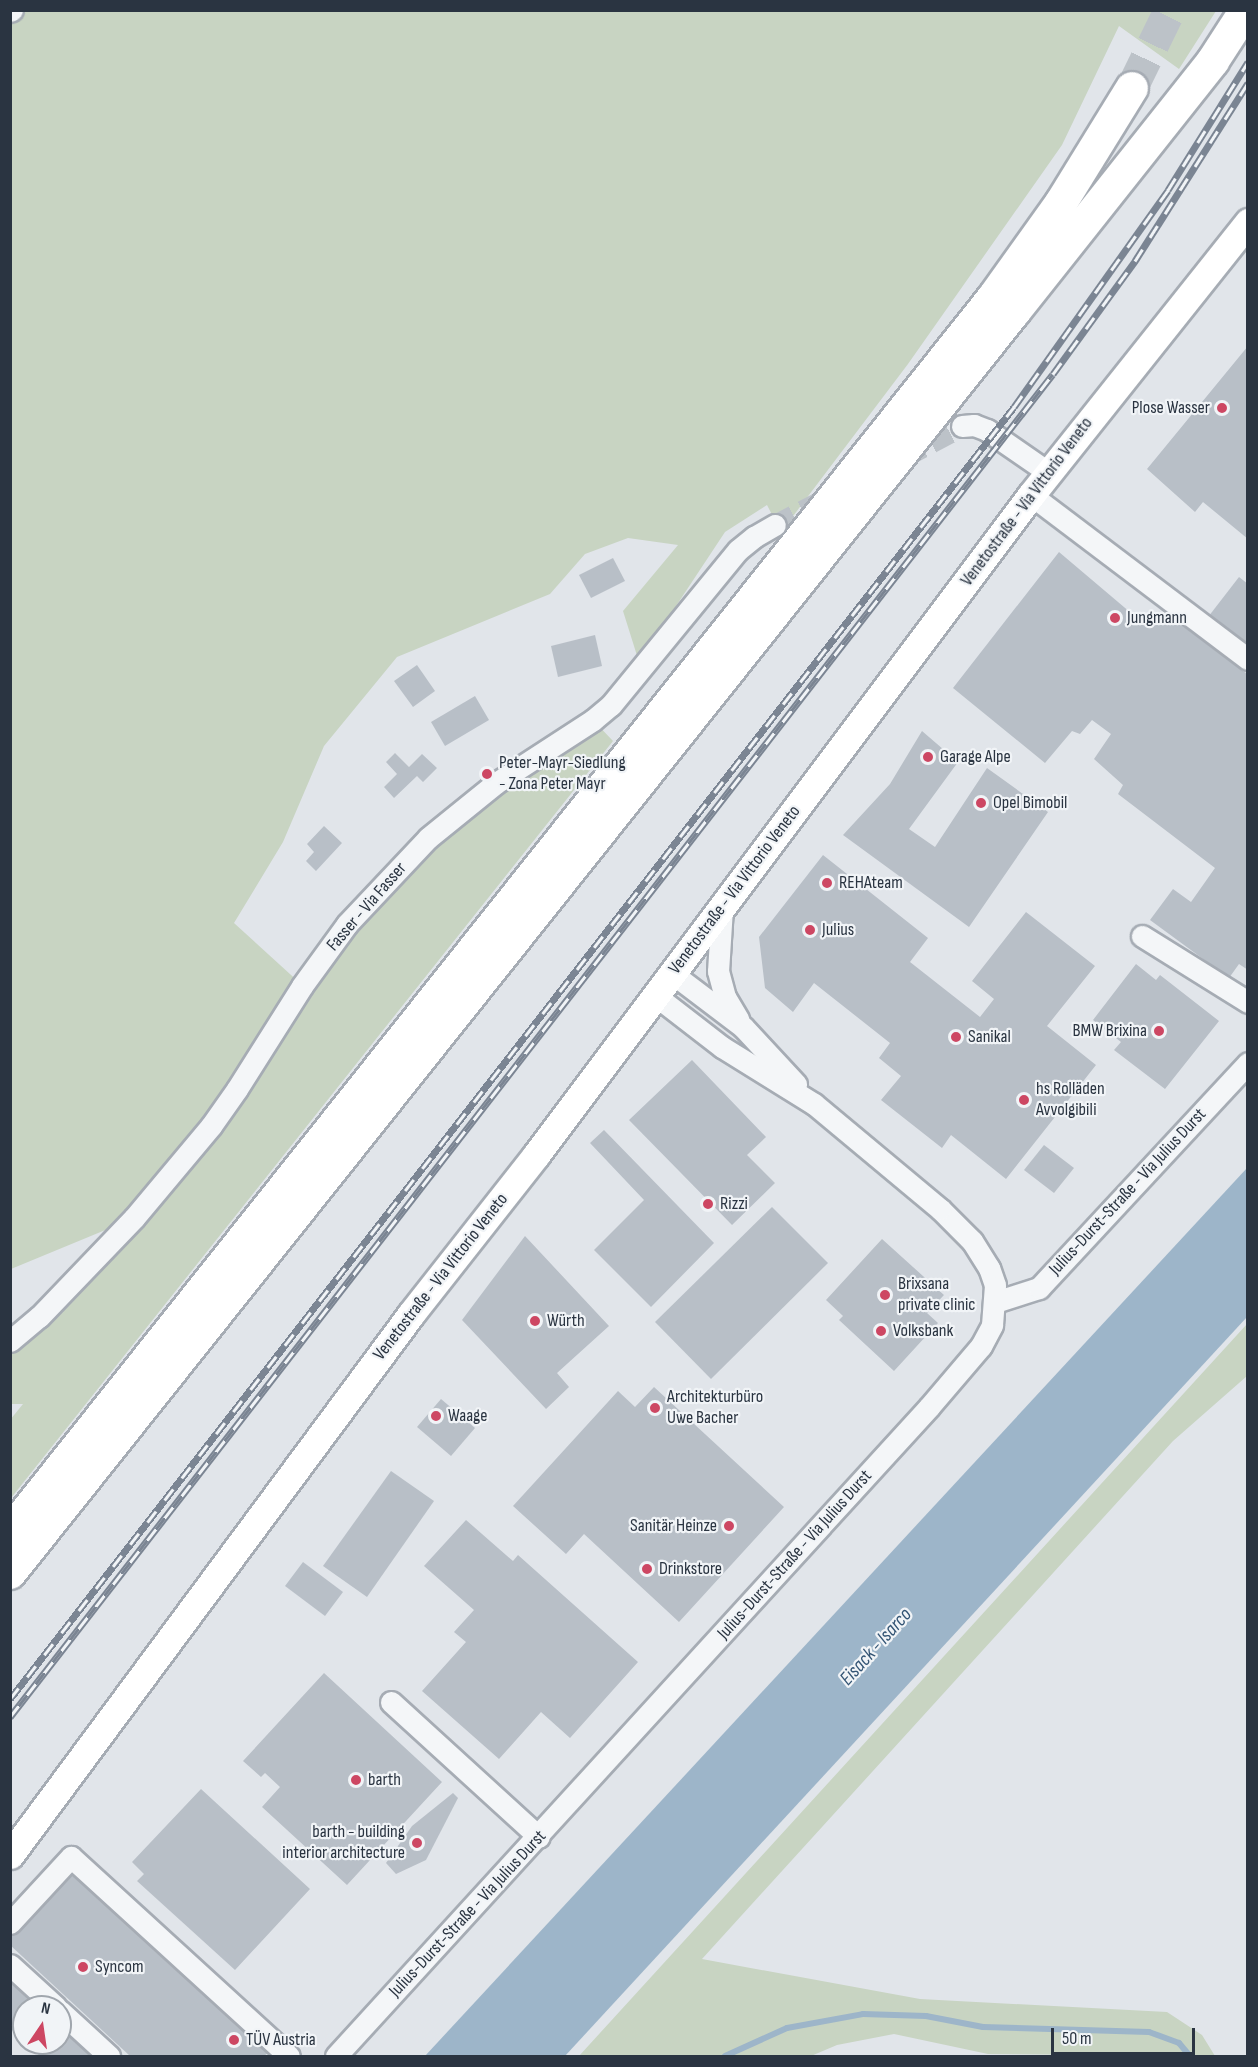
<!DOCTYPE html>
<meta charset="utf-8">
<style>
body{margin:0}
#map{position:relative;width:1258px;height:2067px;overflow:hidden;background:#e1e5ea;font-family:"Sofia Sans Condensed",sans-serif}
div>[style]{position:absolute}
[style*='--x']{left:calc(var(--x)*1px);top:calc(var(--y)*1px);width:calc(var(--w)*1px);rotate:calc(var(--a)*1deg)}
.green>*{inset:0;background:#c8d4c2}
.water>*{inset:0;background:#9db5c9}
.stream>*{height:6px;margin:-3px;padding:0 3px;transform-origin:3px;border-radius:3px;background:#9db5c9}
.building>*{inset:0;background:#b8bfc7}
.minor-tunnel>*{height:21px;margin-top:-10.5px;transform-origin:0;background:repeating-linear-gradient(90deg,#bcc2c8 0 21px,transparent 0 31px)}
.highway-tunnel>*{height:32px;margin-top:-16px;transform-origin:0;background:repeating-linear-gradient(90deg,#bcc2c8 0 32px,transparent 0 48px)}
.roads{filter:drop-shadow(2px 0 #a6acb4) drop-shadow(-2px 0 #a6acb4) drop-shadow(0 2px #a6acb4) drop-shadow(0 -2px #a6acb4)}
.minor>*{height:21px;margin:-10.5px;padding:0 10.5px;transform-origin:10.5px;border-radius:10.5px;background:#f4f6f8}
.major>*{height:27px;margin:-13.5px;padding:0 13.5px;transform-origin:13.5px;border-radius:13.5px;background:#fff}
.highway>*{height:32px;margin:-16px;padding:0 16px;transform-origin:16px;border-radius:16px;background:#fff}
.rail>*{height:7px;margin-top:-3.5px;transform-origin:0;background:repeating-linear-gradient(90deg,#f1f4f7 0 14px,#7b8593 0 28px);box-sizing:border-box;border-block:2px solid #7b8593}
.dots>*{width:16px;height:16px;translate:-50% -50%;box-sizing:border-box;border:3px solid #f1f4f7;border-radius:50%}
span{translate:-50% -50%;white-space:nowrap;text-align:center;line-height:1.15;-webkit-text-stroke:4.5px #f1f4f7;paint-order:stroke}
.poi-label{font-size:18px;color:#2a3441}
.right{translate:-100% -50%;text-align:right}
.left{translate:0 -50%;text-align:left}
.street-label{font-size:18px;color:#2a3441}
.water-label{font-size:20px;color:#345575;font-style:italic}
.frame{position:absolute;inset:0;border:12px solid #2a3441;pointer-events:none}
.north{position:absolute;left:12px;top:1995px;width:60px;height:60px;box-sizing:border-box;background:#f1f4f7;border:2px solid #a1a7ae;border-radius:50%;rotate:13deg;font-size:16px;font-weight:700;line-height:24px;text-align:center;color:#2a3441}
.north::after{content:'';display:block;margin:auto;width:21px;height:27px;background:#cd4763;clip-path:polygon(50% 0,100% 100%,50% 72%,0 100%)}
.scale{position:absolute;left:1051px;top:2028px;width:144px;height:27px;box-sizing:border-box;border:3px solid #2a3441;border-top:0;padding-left:8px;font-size:18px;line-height:21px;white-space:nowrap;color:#2a3441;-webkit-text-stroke:4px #f1f4f7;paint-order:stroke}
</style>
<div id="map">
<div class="green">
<div style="clip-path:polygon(11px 11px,1216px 11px,1179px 69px,1119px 26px,1062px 145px,908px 364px,781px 532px,767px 505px,725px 532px,639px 662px,623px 611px,678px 545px,628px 538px,585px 554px,550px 594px,397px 657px,324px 746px,283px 842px,234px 923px,302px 985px,428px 838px,593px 720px,613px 741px,11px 1498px,10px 1420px,23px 1404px,11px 1404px,11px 1341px,132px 1219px,11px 1269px)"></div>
<div style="clip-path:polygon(1247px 1324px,1247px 1376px,1173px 1441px,702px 1959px,920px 1999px,1167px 2012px,1202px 2035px,1215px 2056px,988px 2054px,894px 2034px,837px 2045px,811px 2056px,579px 2056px)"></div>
</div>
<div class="water">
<div style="clip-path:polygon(1247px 1168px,1247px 1317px,565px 2056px,425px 2056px)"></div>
</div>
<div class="stream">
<div style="--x:725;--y:2056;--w:68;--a:-24.3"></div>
<div style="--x:787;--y:2028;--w:77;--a:-10.4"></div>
<div style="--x:863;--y:2014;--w:63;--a:1.8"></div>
<div style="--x:926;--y:2016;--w:58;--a:10.9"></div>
<div style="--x:983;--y:2027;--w:166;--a:1.7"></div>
<div style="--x:1149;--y:2032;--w:32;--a:20"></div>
<div style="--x:1179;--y:2043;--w:17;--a:50"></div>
</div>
<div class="building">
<div style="clip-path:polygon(1248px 346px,1248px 539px,1203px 502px,1195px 512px,1147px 469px)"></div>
<div style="clip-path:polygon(1059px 552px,1144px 624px,1165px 619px,1187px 625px,1248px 675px,1248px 970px,1239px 964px,1229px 978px,1150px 920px,1173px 889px,1191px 902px,1215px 868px,1118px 794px,1123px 785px,1094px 759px,1111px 734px,1092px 720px,1080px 734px,1072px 731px,1045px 763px,953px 688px)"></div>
<div style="clip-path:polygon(613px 558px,625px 581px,591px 598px,579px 575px)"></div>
<div style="clip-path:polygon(1239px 577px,1248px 584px,1248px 653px,1205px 621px)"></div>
<div style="clip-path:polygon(595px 635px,602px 666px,558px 677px,551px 646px)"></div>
<div style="clip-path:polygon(417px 665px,435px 691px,413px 707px,394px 681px)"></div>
<div style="clip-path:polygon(475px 696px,489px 720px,445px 746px,431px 722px)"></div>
<div style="clip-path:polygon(922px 731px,958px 762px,909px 829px,935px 847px,987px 768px,1048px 812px,969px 927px,843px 835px,890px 784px)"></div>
<div style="clip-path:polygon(395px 753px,409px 767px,422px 754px,437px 768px,423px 782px,417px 776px,394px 798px,384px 787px,397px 774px,386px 762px)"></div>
<div style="clip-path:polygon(324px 826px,342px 843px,316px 871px,306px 861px,314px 852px,307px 844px)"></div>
<div style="clip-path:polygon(823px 855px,928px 938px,910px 962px,980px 1017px,994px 999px,972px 981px,1026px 912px,1095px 966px,1047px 1026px,1096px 1065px,1006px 1179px,951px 1135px,942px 1148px,881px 1100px,901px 1076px,879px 1058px,890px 1043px,814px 983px,793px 1012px,765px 988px,759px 937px)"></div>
<div style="clip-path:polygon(1136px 964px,1156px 980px,1160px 975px,1219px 1021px,1165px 1089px,1114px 1050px,1121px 1042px,1093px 1020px)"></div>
<div style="clip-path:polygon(692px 1060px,766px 1137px,747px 1155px,775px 1183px,732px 1225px,629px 1120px)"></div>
<div style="clip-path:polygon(604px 1130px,714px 1243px,651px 1307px,594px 1250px,644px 1200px,590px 1143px)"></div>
<div style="clip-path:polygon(1044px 1145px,1074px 1168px,1054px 1193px,1024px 1170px)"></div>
<div style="clip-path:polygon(772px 1207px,828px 1263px,711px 1379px,655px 1322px)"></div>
<div style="clip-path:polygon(525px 1236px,609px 1326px,557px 1373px,569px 1387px,546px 1409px,462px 1320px)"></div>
<div style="clip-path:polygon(882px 1239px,944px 1295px,927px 1313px,938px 1323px,894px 1371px,839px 1320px,843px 1316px,826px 1300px)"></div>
<div style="clip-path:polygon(654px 1387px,784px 1507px,679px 1622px,584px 1534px,566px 1554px,513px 1506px,618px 1391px,635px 1407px)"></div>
<div style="clip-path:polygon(441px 1399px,475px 1428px,451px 1456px,417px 1427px)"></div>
<div style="clip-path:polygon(391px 1471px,434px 1501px,367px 1597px,323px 1566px)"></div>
<div style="clip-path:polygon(466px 1520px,513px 1561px,518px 1555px,638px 1662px,570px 1738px,541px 1712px,499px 1759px,422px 1691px,466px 1642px,454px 1632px,474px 1610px,424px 1566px)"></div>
<div style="clip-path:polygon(303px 1562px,343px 1592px,325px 1616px,285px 1586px)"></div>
<div style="clip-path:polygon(324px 1673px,442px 1782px,347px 1885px,262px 1807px,280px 1787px,265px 1773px,261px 1777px,243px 1761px)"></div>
<div style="clip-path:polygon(201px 1789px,310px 1889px,235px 1970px,137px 1881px,144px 1874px,132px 1862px)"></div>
<div style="clip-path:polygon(453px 1793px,458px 1798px,426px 1860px,396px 1874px,386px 1863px,412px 1826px)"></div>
<div style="clip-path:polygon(70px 1870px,268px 2053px,264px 2056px,130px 2056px,10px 1945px,10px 1935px)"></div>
<div style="clip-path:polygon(10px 1981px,39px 2007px,24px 2007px,24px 2041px,10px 2028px)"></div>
<div style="clip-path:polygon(60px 2027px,91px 2056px,40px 2056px,26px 2043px,60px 2043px)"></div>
</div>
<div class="minor-tunnel">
<div style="--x:904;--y:457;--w:66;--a:-28.1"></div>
<div style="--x:775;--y:525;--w:61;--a:-27.4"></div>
</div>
<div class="highway-tunnel">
<div style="--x:1132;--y:88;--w:87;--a:-64"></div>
</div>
<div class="roads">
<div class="minor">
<div style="--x:10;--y:11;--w:2;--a:-27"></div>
<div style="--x:962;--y:426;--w:12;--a:-5"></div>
<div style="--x:974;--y:425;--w:14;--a:21"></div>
<div style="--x:987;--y:430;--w:75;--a:34.7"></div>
<div style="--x:1031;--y:495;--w:272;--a:37.1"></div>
<div style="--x:722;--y:908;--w:63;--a:93.6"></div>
<div style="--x:718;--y:971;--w:27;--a:75"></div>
<div style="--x:725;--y:997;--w:26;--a:59"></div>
<div style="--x:1142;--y:936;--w:125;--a:31.9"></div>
<div style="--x:673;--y:974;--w:88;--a:37.1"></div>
<div style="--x:743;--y:1027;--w:78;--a:47.1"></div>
<div style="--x:995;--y:1302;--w:46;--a:-17.7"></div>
<div style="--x:1039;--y:1288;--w:307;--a:-47.1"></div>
<div style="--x:10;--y:1341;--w:38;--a:-40"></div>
<div style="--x:39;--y:1317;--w:137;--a:-46.2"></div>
<div style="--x:134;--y:1218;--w:120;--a:-50.1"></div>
<div style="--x:211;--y:1126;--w:45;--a:-54.9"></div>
<div style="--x:237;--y:1089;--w:122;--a:-57.7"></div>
<div style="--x:302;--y:986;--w:77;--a:-54"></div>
<div style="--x:347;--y:924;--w:118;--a:-46.7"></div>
<div style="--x:428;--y:838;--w:87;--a:-39"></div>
<div style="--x:496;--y:783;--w:116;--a:-33"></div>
<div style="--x:593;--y:720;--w:23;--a:-40"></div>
<div style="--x:611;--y:705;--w:200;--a:-50.7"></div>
<div style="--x:738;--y:550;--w:21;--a:-39"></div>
<div style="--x:754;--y:537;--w:24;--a:-30"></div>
<div style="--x:391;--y:1702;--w:200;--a:42.4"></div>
<div style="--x:10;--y:1923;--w:90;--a:-47.3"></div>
<div style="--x:71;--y:1857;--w:295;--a:42.4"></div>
<div style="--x:10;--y:1965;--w:62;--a:42.4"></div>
<div style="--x:60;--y:2011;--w:67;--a:42.6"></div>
<div style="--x:336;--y:2056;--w:879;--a:-47.58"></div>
<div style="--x:929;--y:1407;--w:80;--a:-49.6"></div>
<div style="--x:981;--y:1346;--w:24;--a:-62"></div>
<div style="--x:992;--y:1325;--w:40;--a:-85.7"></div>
<div style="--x:995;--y:1285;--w:18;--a:-109"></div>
<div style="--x:989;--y:1268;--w:32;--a:-122"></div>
<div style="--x:972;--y:1241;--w:45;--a:-135"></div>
<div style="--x:940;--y:1209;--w:164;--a:-140.2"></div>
<div style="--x:814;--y:1104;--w:108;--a:-148.2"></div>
<div style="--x:722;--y:1047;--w:83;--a:-142.3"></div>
</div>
<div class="major">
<div style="--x:10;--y:1855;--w:673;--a:-53.45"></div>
<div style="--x:411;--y:1314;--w:202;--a:-51.8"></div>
<div style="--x:536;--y:1155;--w:825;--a:-53.13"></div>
<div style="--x:1031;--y:495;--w:349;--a:-51.5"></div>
</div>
<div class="highway">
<div style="--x:10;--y:1532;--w:1578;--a:-51.46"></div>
<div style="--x:993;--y:298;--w:117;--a:-54.4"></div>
<div style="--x:1061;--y:203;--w:135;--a:-58.3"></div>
<div style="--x:10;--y:1573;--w:1613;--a:-51.47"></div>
<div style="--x:1015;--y:311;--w:319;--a:-51.6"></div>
<div style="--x:1213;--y:61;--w:61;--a:-57.1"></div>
</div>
</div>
<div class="rail">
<div style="--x:10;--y:1699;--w:1636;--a:-52.15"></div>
<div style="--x:1014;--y:407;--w:266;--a:-54.6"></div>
<div style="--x:1168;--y:190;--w:151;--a:-58"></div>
<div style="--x:10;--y:1717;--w:1700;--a:-52.17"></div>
<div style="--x:1053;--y:374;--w:140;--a:-54"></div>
<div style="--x:1135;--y:261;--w:211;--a:-57.6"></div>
</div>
<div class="dots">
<div style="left:1222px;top:408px;background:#cd4763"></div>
<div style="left:1115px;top:618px;background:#cd4763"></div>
<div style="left:928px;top:757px;background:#cd4763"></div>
<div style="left:487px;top:774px;background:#cd4763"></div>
<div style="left:981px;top:803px;background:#cd4763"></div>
<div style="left:827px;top:883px;background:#cd4763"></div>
<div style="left:810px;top:930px;background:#cd4763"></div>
<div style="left:1159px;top:1031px;background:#cd4763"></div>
<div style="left:956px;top:1037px;background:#cd4763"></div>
<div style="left:1024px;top:1100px;background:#cd4763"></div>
<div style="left:708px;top:1204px;background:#cd4763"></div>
<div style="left:885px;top:1295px;background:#cd4763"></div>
<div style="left:535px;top:1321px;background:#cd4763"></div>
<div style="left:881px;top:1331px;background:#cd4763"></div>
<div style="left:655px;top:1408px;background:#cd4763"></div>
<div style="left:436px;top:1416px;background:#cd4763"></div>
<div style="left:729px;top:1526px;background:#cd4763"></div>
<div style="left:647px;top:1569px;background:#cd4763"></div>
<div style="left:356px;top:1780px;background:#cd4763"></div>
<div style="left:417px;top:1843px;background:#cd4763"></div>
<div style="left:83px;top:1967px;background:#cd4763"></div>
<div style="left:234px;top:2040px;background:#cd4763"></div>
</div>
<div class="poi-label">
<span class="right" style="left:1210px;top:408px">Plose Wasser</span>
<span class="left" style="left:1127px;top:618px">Jungmann</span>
<span class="left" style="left:940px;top:757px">Garage Alpe</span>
<span class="left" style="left:499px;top:774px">Peter-Mayr-Siedlung<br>- Zona Peter Mayr</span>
<span class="left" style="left:993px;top:803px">Opel Bimobil</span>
<span class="left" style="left:839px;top:883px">REHAteam</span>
<span class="left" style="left:822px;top:930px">Julius</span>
<span class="right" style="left:1147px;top:1031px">BMW Brixina</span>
<span class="left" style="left:968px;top:1037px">Sanikal</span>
<span class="left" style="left:1036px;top:1100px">hs Rolläden<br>Avvolgibili</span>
<span class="left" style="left:720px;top:1204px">Rizzi</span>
<span class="left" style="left:898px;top:1295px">Brixsana<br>private clinic</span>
<span class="left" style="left:547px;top:1321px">Würth</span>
<span class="left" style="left:893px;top:1331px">Volksbank</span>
<span class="left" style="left:667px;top:1408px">Architekturbüro<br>Uwe Bacher</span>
<span class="left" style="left:448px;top:1416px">Waage</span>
<span class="right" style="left:717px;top:1526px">Sanitär Heinze</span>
<span class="left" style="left:659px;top:1569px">Drinkstore</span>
<span class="left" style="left:368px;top:1780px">barth</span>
<span class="right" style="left:405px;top:1843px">barth - building<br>interior architecture</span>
<span class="left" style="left:95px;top:1967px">Syncom</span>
<span class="left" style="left:246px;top:2040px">TÜV Austria</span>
</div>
<div class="street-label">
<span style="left:1027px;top:502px;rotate:-53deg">Venetostraße - Via Vittorio Veneto</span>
<span style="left:735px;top:890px;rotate:-53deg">Venetostraße - Via Vittorio Veneto</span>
<span style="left:367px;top:907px;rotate:-49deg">Fasser - Via Fasser</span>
<span style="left:1128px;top:1192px;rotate:-47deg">Julius-Durst-Straße - Via Julius Durst</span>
<span style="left:441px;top:1277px;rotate:-52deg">Venetostraße - Via Vittorio Veneto</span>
<span style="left:795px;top:1555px;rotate:-48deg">Julius-Durst-Straße - Via Julius Durst</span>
<span style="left:468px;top:1914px;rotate:-47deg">Julius-Durst-Straße - Via Julius Durst</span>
</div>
<div class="water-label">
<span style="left:876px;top:1647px;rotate:-48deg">Eisack - Isarco</span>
</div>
<div class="frame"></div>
<div class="north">N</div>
<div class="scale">50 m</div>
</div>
